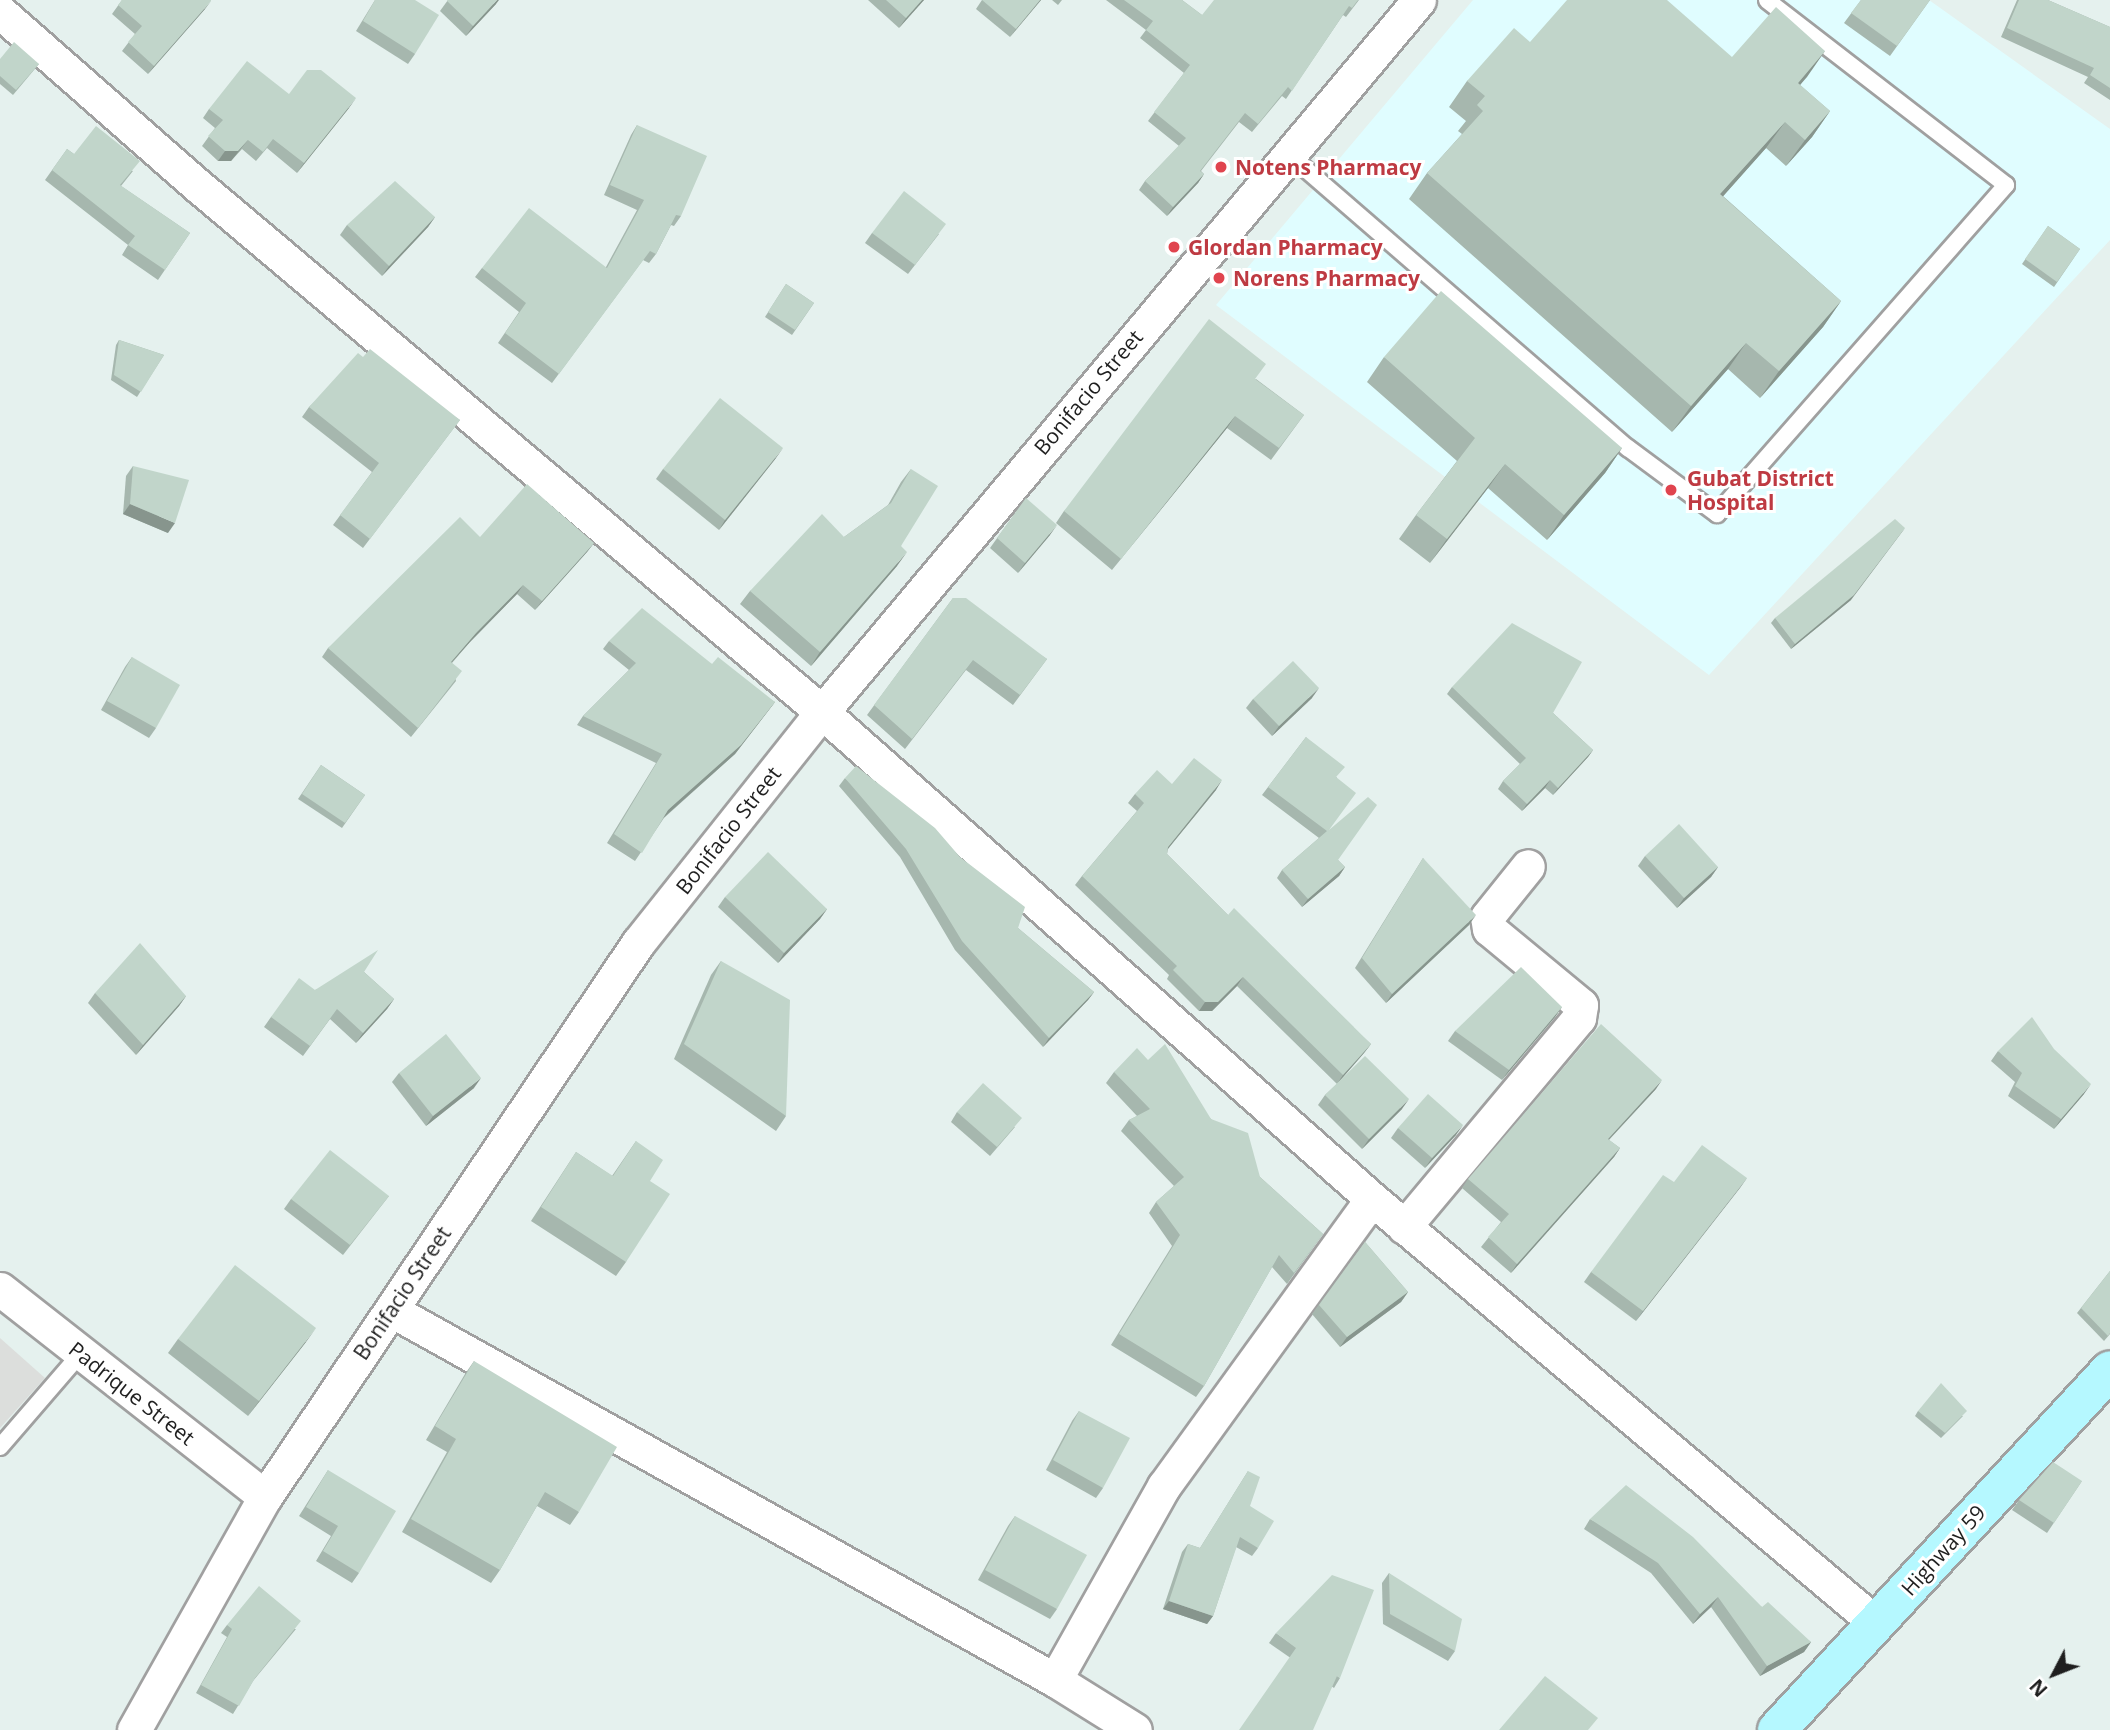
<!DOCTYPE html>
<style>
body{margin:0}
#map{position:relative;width:2110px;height:1730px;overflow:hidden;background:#e5f1ee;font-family:"Open Sans",sans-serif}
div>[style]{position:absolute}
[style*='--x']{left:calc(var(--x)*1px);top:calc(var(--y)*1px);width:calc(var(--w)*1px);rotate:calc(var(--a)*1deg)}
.residential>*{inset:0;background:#dcdedc}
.education>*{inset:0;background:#e0fdff}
.roads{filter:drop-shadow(2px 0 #a0a0a0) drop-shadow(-2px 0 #a0a0a0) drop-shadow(0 2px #a0a0a0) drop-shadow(0 -2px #a0a0a0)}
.lane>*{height:16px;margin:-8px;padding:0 8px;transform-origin:8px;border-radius:8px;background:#fff}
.street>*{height:33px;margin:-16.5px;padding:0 16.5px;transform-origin:16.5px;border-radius:16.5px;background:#fff}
.secondary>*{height:38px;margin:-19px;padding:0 19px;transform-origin:19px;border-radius:19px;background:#b5f8ff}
.wall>*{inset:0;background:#a6b7ae}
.shaded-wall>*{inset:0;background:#87958d}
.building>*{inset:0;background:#c1d5ca}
.dots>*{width:19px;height:19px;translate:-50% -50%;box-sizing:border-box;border:4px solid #fff;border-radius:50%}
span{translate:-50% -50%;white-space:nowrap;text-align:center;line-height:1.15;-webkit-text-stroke:6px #fff;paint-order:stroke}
.health-label{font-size:21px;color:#be3a42;font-weight:700}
.left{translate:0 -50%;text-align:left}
.street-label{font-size:21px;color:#1f1f1f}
.north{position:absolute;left:2019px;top:1639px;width:70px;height:70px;-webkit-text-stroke:5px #fff;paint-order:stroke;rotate:228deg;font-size:19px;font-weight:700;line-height:28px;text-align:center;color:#1f1f1f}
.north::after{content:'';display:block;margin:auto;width:24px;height:32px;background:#1f1f1f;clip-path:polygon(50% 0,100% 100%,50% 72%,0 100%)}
</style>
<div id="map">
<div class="residential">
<div style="clip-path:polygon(0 1338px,45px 1378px,0 1428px)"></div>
</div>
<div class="education">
<div style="clip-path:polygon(1473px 0,1929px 0,2110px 129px,2110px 240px,1709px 675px,1216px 305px)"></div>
</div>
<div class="roads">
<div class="lane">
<div style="--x:1287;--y:153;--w:451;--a:40.9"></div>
<div style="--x:1628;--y:448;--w:111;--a:36.6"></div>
<div style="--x:1717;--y:514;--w:438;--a:-48.7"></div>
<div style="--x:2006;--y:185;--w:302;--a:-142.3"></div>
<div style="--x:0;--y:1447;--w:124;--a:-49.2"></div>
</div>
<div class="street">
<div style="--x:0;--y:12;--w:262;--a:41.3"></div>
<div style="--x:197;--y:185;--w:818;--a:40.14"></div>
<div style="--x:822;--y:712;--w:735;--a:41.52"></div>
<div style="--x:1372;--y:1199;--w:660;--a:40.08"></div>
<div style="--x:1404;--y:1227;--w:273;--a:-50.1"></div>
<div style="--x:1579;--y:1018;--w:13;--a:-81"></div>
<div style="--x:1581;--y:1005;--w:119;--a:-140.4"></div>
<div style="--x:1489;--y:929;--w:12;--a:-99"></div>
<div style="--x:1487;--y:917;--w:65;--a:-51.2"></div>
<div style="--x:0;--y:1289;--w:337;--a:38.1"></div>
<div style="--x:391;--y:1310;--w:760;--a:29.13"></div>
<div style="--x:1055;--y:1680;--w:94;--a:32"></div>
<div style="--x:1055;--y:1680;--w:223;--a:-60.7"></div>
<div style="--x:1164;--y:1486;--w:354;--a:-54.1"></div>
<div style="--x:134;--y:1730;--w:267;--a:-60.7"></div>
<div style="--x:265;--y:1497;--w:668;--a:-56.05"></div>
<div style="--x:638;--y:943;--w:295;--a:-51.5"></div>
<div style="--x:822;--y:712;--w:929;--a:-50.02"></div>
</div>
<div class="secondary">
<div style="--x:1777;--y:1730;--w:490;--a:-47.2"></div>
</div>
</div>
<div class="wall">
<div style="clip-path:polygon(122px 0,205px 9px,148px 74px,122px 51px,135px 34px,112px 14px)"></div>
<div style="clip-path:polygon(375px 0,415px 0,415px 54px,408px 64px,356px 31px)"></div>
<div style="clip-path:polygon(448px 0,496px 4px,466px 36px,440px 11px)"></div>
<div style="clip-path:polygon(868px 0,924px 0,899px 28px)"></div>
<div style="clip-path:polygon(982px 0,1041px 0,1010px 37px,976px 9px)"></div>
<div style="clip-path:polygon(1052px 0,1062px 0,1058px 5px)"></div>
<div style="clip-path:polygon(1106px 0,1182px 0,1202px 15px,1359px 0,1346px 17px,1343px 15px,1286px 99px,1282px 96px,1252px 132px,1239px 122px,1201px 171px,1204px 174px,1198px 183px,1167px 216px,1139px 190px,1145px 181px,1179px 146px,1148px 121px,1184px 73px,1140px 38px,1146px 30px)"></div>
<div style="clip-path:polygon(1861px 0,1930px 0,1890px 56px,1844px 23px)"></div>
<div style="clip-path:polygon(2017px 0,2048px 0,2110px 27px,2110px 100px,2084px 83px,2088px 77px,2001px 37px)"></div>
<div style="clip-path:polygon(1530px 42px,1732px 57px,1825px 51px,1800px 85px,1830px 111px,1812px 137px,1786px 166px,1766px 148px,1723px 196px,1841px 301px,1823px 327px,1760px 398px,1728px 369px,1672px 432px,1409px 199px,1427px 173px,1462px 134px,1458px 131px,1466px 121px,1449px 107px,1467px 81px)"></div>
<div style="clip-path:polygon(0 59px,39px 64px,13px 95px,0 84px)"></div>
<div style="clip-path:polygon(289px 94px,349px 108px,297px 173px,267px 148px,256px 161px,242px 149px,231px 161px,218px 161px,202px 146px,215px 128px,203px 118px,209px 109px)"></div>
<div style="clip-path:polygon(637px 125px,681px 216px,674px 226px,671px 225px,656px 254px,649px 263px,643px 260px,552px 383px,498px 343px,519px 312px,475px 277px,482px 268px,606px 267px,637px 210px,604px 195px,631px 135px)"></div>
<div style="clip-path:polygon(67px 149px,74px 154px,133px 171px,121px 186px,190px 233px,158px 280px,122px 255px,128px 245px,45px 180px)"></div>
<div style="clip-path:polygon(435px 217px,428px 227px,382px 276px,340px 235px,347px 225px)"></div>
<div style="clip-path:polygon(2048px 226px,2080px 249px,2054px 287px,2022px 264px)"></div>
<div style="clip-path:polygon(872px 233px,939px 234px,908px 274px,865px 243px)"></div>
<div style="clip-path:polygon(786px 284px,814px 303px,792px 335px,765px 317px)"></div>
<div style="clip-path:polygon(119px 340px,164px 355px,137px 397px,111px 380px,116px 345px)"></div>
<div style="clip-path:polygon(363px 357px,460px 420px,363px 548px,333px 525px,372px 472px,302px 417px,309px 407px)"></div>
<div style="clip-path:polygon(1384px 357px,1622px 448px,1605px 473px,1547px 540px,1488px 488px,1430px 563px,1399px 539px,1416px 515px,1457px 461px,1367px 382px)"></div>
<div style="clip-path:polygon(1256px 379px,1304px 415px,1271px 460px,1227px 428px,1112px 570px,1056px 523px,1064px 511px)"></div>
<div style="clip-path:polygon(776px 458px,719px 530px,656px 479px,663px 469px)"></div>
<div style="clip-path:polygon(133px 466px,168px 533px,123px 514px,126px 476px)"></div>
<div style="clip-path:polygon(911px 469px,901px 546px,897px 566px,811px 666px,740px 604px,750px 591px,844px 537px,888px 505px,901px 482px)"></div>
<div style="clip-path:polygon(1026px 498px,1050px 535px,1018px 573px,990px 548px)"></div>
<div style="clip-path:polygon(480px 537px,594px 543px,587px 552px,535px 610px,517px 594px,470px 642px,452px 663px,456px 681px,411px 737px,322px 657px,328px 648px)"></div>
<div style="clip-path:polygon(953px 598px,1047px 659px,1013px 705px,966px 670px,905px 749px,867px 715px)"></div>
<div style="clip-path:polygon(1851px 600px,1791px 649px,1771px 623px,1775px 618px)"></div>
<div style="clip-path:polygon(609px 641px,712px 664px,775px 702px,735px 754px,664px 818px,635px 861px,607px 843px,656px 763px,577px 725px,583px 716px,629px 670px,603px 649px)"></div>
<div style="clip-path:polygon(132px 657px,156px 728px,149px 738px,101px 710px,125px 667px)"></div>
<div style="clip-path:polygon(1452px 687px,1553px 713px,1593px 750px,1588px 757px,1553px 795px,1545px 788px,1522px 811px,1498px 789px,1503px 781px,1520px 764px,1447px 694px)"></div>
<div style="clip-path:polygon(1312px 698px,1272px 736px,1246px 708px,1253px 699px)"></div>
<div style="clip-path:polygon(1306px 737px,1337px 778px,1329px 830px,1338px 860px,1345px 867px,1339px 876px,1302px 907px,1277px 878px,1282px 870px,1319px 838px,1262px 795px)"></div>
<div style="clip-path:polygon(321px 765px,365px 795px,342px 828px,298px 799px)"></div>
<div style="clip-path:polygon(845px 778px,1018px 928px,1094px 992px,1088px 1000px,1043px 1047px,955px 950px,900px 857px,839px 786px)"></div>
<div style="clip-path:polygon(1172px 784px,1216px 790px,1168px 849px,1167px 854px,1228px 915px,1371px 1044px,1364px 1053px,1338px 1083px,1402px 1109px,1362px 1149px,1318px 1105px,1325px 1095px,1337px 1084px,1237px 986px,1212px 1011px,1199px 1011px,1167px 979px,1169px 975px,1075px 885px,1082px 876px,1137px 811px,1128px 803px,1135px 794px)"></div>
<div style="clip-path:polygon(1645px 856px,1718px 867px,1711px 877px,1677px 908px,1638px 866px)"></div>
<div style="clip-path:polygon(1423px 858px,1469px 925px,1386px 1003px,1355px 968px)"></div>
<div style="clip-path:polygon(725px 897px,827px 909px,820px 919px,778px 963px,718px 907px)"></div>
<div style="clip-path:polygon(721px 961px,786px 1116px,776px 1131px,674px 1059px,711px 975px)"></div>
<div style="clip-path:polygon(364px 972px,394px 999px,387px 1009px,356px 1043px,330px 1019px,303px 1056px,264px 1027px,271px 1017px,315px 990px)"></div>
<div style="clip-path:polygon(95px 993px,186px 996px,179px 1006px,136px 1055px,88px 1003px)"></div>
<div style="clip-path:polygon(1562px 1007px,1555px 1017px,1502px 1080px,1448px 1041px,1455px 1031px)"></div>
<div style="clip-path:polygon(1998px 1051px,2084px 1094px,2054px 1129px,2008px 1096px,2015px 1082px,1991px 1061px)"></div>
<div style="clip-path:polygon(1148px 1060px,1211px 1119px,1260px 1177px,1323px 1234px,1287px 1284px,1272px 1267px,1204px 1386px,1196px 1397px,1111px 1345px,1172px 1246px,1149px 1213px,1156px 1202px,1174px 1186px,1121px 1131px,1129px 1120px,1137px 1116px,1106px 1083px,1114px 1072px)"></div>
<div style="clip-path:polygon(399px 1073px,474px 1088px,426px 1126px,392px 1082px)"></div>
<div style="clip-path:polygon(1656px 1089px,1609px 1140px,1620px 1148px,1614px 1157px,1511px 1273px,1481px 1247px,1501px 1222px,1462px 1188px,1468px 1179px)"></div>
<div style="clip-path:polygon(957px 1112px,1015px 1127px,990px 1156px,951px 1122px)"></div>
<div style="clip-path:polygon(1398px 1128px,1456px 1135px,1425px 1168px,1391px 1138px)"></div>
<div style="clip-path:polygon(636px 1141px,650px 1181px,626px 1262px,616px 1276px,531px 1221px,576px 1152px,612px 1176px)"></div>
<div style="clip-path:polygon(1747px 1178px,1636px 1321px,1584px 1282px,1591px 1272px)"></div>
<div style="clip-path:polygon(389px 1196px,343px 1255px,284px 1209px,291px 1199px)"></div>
<div style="clip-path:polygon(1365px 1242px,1408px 1292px,1401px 1302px,1340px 1347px,1312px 1314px)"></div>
<div style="clip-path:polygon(2110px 1271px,2110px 1334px,2104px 1341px,2077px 1313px)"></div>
<div style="clip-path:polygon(178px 1339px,306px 1342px,248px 1416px,168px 1353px)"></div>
<div style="clip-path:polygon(474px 1361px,579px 1512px,570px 1525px,537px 1506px,500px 1570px,491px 1583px,402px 1532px,447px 1452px,426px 1440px,465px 1374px)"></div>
<div style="clip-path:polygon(1079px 1411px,1103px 1488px,1096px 1498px,1046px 1470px,1072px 1421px)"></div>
<div style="clip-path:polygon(1918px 1411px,1963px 1416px,1941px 1438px,1915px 1416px)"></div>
<div style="clip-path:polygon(328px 1470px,359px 1573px,352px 1583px,316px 1561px,331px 1536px,299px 1516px)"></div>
<div style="clip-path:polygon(1248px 1471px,1250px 1506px,1258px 1548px,1252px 1556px,1236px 1547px,1213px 1616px,1207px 1624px,1163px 1609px,1182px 1552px,1188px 1544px,1200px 1548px)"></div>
<div style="clip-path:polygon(2082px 1481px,2047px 1533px,2012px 1510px,2019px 1500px)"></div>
<div style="clip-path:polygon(1015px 1516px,1057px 1609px,1050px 1619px,978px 1580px,1008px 1526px)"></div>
<div style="clip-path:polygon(1590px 1519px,1762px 1607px,1811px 1642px,1804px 1652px,1760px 1676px,1711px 1607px,1693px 1624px,1651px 1573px,1584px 1529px)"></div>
<div style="clip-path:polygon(1389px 1573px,1455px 1651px,1448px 1661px,1383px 1624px,1382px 1583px)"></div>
<div style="clip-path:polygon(227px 1625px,296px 1629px,253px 1681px,233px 1714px,196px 1693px,227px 1637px,221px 1633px)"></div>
<div style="clip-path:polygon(1276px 1633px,1340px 1678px,1334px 1688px,1269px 1643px)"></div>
</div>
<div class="shaded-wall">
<div style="clip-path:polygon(497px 0,499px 0,496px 4px,466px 36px,473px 26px)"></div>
<div style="clip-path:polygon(922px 0,924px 0,899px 28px,906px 18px)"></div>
<div style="clip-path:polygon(1040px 0,1041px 0,1010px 37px,1016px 29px)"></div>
<div style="clip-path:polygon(211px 1px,205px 9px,148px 74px,154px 66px)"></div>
<div style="clip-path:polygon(1825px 51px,1807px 77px,1779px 109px,1798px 83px)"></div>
<div style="clip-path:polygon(356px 98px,349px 108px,297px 173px,304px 163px)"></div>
<div style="clip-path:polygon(1830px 111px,1812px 137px,1786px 166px,1805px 140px)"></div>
<div style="clip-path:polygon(1785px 122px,1766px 148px,1702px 220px,1720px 194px)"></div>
<div style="clip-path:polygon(248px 140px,231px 161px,218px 161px,225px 151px)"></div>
<div style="clip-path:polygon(1204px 174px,1198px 183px,1167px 216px,1173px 207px)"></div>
<div style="clip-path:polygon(435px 217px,428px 227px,382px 276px,389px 266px)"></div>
<div style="clip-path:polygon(1841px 301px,1823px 327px,1760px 398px,1779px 371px)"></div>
<div style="clip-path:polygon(1746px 343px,1728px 369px,1672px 432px,1691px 406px)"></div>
<div style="clip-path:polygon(1235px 416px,1227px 428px,1112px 570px,1121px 559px)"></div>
<div style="clip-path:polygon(783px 448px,776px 458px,719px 530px,725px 520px)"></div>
<div style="clip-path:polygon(1622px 448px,1605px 473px,1547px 540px,1564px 515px)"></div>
<div style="clip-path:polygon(1505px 464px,1488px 488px,1430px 563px,1447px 539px)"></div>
<div style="clip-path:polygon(130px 504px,175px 523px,168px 533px,123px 514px)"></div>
<div style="clip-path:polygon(1057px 525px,1050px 535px,1018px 573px,1025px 563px)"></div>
<div style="clip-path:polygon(1905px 528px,1851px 600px,1791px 649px,1795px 644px)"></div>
<div style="clip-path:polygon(594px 543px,587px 552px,535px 610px,542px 601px)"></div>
<div style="clip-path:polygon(907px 552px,897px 566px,811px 666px,820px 652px)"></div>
<div style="clip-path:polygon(523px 585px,517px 594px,470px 642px,444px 671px,451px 662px,476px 633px)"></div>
<div style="clip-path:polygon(1319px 688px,1312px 698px,1272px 736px,1279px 726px)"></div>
<div style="clip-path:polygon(775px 702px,735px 754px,662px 819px,668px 810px)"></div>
<div style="clip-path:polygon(1593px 750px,1588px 757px,1553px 795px,1558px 788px)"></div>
<div style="clip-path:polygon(1222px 780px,1216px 790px,1162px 856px,1168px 847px)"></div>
<div style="clip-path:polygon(1550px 780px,1545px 788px,1522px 811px,1527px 804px)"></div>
<div style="clip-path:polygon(1345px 867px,1339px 876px,1302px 907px,1308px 899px)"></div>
<div style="clip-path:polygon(1718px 867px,1711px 877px,1677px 908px,1684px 898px)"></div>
<div style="clip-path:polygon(827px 909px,820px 919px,778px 963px,784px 953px)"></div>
<div style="clip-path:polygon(1476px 915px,1469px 925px,1386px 1003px,1392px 994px)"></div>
<div style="clip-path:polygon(1243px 977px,1237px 986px,1212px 1011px,1199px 1011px,1205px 1002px)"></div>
<div style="clip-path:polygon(1094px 992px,1088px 1000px,1043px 1047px,1049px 1038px)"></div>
<div style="clip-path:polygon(186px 996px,179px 1006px,136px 1055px,143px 1045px)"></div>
<div style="clip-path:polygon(394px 999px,387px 1009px,356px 1043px,363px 1033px)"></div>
<div style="clip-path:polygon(1562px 1007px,1555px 1017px,1502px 1080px,1509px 1070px)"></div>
<div style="clip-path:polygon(1371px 1044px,1364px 1053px,1337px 1084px,1343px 1075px)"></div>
<div style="clip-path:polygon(481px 1078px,474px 1088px,426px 1126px,433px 1116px)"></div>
<div style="clip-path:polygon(1662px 1080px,1656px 1089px,1601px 1148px,1608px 1139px)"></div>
<div style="clip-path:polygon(2091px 1084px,2084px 1094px,2054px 1129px,2061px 1119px)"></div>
<div style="clip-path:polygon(1409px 1099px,1402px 1109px,1362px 1149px,1369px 1139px)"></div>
<div style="clip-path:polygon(1463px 1125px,1456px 1135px,1425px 1168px,1432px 1158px)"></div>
<div style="clip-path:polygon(1620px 1148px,1614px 1157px,1511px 1273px,1517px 1264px)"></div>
<div style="clip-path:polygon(1747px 1178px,1740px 1188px,1636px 1321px,1643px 1311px)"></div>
<div style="clip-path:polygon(1408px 1292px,1401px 1302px,1340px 1347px,1347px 1337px)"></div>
<div style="clip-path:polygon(316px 1328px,306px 1342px,248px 1416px,259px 1401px)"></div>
<div style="clip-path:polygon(1718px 1597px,1711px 1607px,1693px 1624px,1700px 1614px)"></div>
<div style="clip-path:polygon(1169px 1601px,1213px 1616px,1207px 1624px,1163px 1609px)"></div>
<div style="clip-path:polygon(1811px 1642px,1804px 1652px,1760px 1676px,1767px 1666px)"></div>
</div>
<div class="building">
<div style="clip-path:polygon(122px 0,211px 0,211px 1px,154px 66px,128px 42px,142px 26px,118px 5px)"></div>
<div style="clip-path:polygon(375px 0,415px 0,439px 15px,415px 54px,363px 21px)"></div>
<div style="clip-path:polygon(448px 0,497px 0,473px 26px,447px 1px)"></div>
<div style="clip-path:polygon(886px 0,922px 0,906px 18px)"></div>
<div style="clip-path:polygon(982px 0,1040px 0,1016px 29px)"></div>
<div style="clip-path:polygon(1124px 0,1182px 0,1202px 15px,1214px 0,1358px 0,1352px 8px,1349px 6px,1292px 91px,1288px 87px,1258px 124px,1245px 113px,1200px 171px,1204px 174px,1173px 207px,1145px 181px,1186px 138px,1154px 112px,1190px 65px,1146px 30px,1153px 21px)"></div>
<div style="clip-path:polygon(1567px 0,1667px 0,1732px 57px,1776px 7px,1825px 51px,1798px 83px,1830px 111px,1805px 140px,1785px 122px,1720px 194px,1841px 301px,1779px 371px,1746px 343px,1691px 406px,1427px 173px,1483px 111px,1477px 105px,1485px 96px,1467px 81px,1514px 28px,1530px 42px)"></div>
<div style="clip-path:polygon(1861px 0,1930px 0,1897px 46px,1851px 13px)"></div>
<div style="clip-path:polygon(2019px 0,2048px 0,2110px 27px,2110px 88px,2090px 75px,2094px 68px,2007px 28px)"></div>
<div style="clip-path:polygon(14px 42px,39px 64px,16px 90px,0 76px,0 59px)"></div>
<div style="clip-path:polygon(247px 61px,289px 94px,307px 70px,321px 70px,356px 98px,304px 163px,273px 139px,263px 152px,248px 140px,238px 151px,225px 151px,208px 136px,223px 120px,209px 109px)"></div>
<div style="clip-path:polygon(637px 125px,707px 156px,681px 216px,676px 215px,656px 254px,650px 251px,559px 374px,505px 333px,526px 303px,482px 268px,529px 208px,607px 268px,644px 200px,610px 185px)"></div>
<div style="clip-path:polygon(96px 126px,140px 161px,120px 185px,190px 233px,165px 270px,128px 245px,135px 236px,52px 170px,67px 149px,74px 154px)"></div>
<div style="clip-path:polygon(395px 181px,435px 217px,389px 266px,347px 225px)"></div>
<div style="clip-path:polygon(904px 191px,946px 224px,915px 265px,872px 233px)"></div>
<div style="clip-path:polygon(2048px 226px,2080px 249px,2057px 282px,2025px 259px)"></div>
<div style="clip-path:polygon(786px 284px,814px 303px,795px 330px,768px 312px)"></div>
<div style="clip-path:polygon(1441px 291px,1622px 448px,1564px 515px,1505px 464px,1447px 539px,1416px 515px,1475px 438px,1384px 357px)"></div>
<div style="clip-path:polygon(1209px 319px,1266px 364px,1255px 379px,1304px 415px,1279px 448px,1235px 416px,1121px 559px,1064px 511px)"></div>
<div style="clip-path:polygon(119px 340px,164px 355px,141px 392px,114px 375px)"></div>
<div style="clip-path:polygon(370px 349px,460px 420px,370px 539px,340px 515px,379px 463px,309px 407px,358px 353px,363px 357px)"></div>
<div style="clip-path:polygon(720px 398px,783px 448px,725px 520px,663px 469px)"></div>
<div style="clip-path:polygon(133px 466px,189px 480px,175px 523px,130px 504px)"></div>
<div style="clip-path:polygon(911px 469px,938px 486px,901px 546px,907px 552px,820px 652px,750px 591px,822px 514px,844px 537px,891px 503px)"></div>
<div style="clip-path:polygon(527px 484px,594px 543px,542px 601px,523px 585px,476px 633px,451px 662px,462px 671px,418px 728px,328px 648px,460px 517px,480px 537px)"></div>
<div style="clip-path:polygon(1026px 498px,1057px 525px,1025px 563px,997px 538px)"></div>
<div style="clip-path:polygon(1895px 519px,1905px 528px,1854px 595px,1795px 644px,1775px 618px)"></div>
<div style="clip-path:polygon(953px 598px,966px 598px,1047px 659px,1020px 695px,973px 660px,912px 739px,874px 705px)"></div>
<div style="clip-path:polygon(642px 608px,712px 664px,718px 657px,775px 702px,741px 745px,668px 810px,642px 853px,614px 834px,662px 754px,583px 716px,636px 663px,609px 641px)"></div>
<div style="clip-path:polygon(1512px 623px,1582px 662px,1553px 713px,1593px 750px,1558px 788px,1550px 780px,1527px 804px,1503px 781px,1526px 758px,1452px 687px)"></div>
<div style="clip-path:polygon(132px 657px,180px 685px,156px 728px,107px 701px)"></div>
<div style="clip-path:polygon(1293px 661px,1319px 688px,1279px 726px,1253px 699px)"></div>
<div style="clip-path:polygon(1306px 737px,1345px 767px,1336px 777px,1356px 793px,1329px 830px,1368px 797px,1377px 805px,1338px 860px,1345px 867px,1308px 899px,1282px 870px,1327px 831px,1268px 787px)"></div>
<div style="clip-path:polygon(1194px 758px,1222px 780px,1168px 847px,1167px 854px,1228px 915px,1234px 908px,1371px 1044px,1343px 1075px,1243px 977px,1218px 1002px,1205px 1002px,1173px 970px,1177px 966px,1082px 876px,1144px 803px,1135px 794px,1157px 770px,1172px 784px)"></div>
<div style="clip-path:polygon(321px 765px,365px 795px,345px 823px,302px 794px)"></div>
<div style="clip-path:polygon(856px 766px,935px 828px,960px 857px,1025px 907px,1018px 928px,1094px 992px,1049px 1038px,962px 941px,906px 849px,845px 778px)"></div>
<div style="clip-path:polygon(1679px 824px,1718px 867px,1684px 898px,1645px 856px)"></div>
<div style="clip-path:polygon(768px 852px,827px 909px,784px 953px,725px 897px)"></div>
<div style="clip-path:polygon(1423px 858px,1476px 915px,1392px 994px,1362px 958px)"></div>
<div style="clip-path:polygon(140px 943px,186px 996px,143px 1045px,95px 993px)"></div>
<div style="clip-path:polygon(378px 950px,364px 972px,394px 999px,363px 1033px,337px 1009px,310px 1046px,271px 1017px,299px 978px,315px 990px)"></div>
<div style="clip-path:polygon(721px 961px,790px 1000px,786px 1116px,684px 1044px)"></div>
<div style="clip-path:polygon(1521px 967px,1562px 1007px,1509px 1070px,1455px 1031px)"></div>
<div style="clip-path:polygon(2032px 1017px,2054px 1049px,2091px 1084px,2061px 1119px,2015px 1086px,2022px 1073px,1998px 1051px)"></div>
<div style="clip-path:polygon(1601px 1024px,1662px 1080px,1608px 1139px,1620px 1148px,1517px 1264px,1488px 1237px,1509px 1214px,1468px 1179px)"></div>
<div style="clip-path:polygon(446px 1034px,481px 1078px,433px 1116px,399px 1073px)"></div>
<div style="clip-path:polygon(1165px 1044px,1211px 1119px,1248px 1133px,1260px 1177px,1323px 1234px,1294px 1273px,1279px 1255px,1204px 1386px,1119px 1334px,1180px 1235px,1156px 1202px,1184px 1177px,1129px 1120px,1150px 1109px,1114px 1072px,1137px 1048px,1148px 1060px)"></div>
<div style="clip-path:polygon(1365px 1056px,1409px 1099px,1369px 1139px,1325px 1095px)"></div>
<div style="clip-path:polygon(983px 1083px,1022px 1118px,997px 1147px,957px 1112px)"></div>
<div style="clip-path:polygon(1428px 1094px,1463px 1125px,1432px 1158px,1398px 1128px)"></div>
<div style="clip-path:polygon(636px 1141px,663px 1160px,650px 1181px,670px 1194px,626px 1262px,541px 1207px,576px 1152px,613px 1176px)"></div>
<div style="clip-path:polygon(1702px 1145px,1747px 1178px,1643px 1311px,1591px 1272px,1663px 1175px,1674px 1182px)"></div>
<div style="clip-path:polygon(330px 1150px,389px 1196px,350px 1245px,291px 1199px)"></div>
<div style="clip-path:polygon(1365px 1242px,1408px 1292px,1347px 1337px,1319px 1305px)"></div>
<div style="clip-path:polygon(235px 1265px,316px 1328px,259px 1401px,178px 1339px)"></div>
<div style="clip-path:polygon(2110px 1271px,2110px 1333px,2108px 1336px,2081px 1308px)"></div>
<div style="clip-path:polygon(474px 1361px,617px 1447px,579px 1512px,545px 1492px,500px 1570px,411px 1519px,456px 1439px,435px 1426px)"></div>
<div style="clip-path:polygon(1941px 1383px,1967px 1411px,1945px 1433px,1918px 1411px)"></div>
<div style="clip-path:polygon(1079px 1411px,1130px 1438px,1103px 1488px,1053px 1460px)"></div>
<div style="clip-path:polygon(2053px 1462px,2082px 1481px,2054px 1523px,2019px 1500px)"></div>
<div style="clip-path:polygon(328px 1470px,396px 1511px,359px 1573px,323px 1551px,338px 1526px,306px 1507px)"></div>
<div style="clip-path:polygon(1248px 1471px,1260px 1477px,1250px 1506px,1274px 1521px,1258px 1548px,1240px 1537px,1213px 1616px,1169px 1601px,1188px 1544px,1200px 1548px)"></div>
<div style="clip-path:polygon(1626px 1485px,1693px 1537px,1762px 1607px,1768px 1602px,1811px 1642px,1767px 1666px,1718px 1597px,1700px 1614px,1658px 1563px,1590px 1519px)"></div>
<div style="clip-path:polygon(1015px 1516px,1087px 1555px,1057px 1609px,985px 1570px)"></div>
<div style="clip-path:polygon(1389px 1573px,1462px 1619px,1455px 1651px,1390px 1614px)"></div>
<div style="clip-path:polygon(1332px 1575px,1374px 1590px,1340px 1678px,1337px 1676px,1313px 1730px,1239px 1730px,1296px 1648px,1276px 1633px)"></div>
<div style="clip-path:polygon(259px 1586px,301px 1621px,255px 1678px,239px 1706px,201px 1685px,232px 1629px,227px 1625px)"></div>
<div style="clip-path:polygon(1545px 1676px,1598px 1718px,1588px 1730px,1499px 1730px)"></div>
</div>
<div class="dots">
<div style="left:1221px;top:167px;background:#e0444e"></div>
<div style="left:1174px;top:247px;background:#e0444e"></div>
<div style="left:1219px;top:278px;background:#e0444e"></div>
<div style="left:1671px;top:490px;background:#e0444e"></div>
</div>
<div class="health-label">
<span class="left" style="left:1235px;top:167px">Notens Pharmacy</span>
<span class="left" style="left:1188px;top:247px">Glordan Pharmacy</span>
<span class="left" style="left:1233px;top:278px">Norens Pharmacy</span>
<span class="left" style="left:1687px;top:490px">Gubat District<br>Hospital</span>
</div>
<div class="street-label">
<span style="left:1088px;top:392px;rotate:-50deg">Bonifacio Street</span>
<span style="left:728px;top:830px;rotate:-52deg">Bonifacio Street</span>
<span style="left:402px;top:1293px;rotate:-56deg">Bonifacio Street</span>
<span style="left:132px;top:1393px;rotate:38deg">Padrique Street</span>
<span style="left:1943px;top:1550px;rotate:-48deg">Highway 59</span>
</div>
<div class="north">N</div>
</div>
